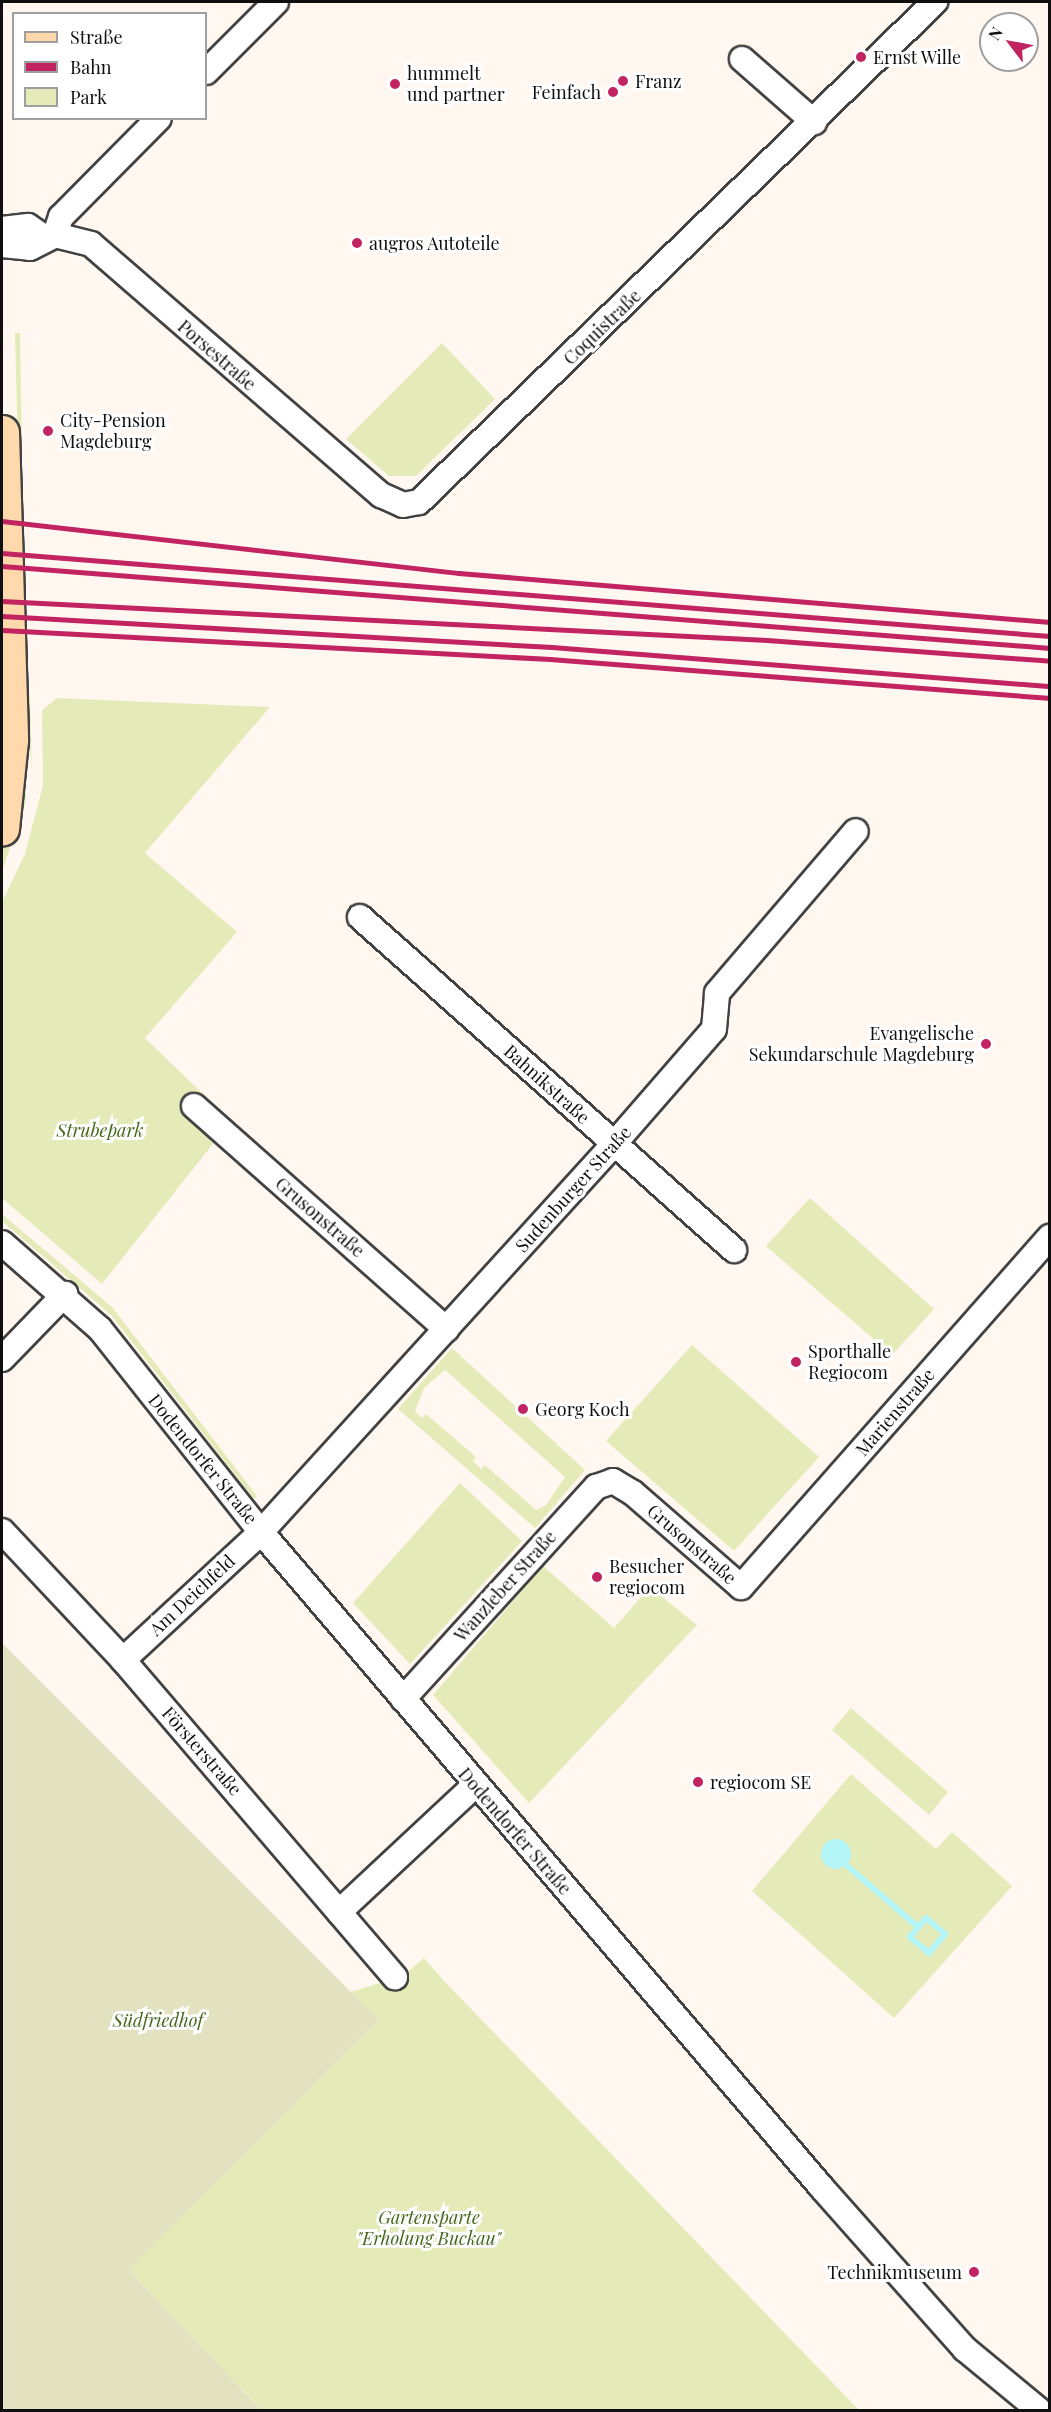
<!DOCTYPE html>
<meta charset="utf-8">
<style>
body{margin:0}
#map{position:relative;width:1051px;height:2412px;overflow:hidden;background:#fff7f0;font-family:"Playfair Display",serif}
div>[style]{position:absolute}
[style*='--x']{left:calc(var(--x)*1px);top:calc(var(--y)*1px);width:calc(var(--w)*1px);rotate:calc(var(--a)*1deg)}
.green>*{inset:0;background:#e4ebb9}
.cemetery>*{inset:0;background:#e2e1c0}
.water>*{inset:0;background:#b4f5f8}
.round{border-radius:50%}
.stream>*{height:6px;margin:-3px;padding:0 3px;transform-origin:3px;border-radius:3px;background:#b4f5f8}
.roads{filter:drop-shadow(2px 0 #424242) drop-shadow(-2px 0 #424242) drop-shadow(0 2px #424242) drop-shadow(0 -2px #424242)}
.street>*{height:24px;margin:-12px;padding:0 12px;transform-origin:12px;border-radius:12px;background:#fff}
.secondary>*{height:33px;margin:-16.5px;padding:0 16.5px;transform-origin:16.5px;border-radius:16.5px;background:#ffd9ab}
.rail>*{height:4.5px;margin:-2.25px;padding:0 2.25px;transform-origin:2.25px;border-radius:2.25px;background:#c22361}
.dots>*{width:16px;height:16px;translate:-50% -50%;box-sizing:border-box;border:3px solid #fff;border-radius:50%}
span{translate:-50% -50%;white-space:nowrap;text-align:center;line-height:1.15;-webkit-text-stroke:6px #fff;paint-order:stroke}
.poi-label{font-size:18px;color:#0f0f0f}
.left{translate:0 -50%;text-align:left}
.right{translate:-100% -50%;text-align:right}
.street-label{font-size:18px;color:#0f0f0f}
.park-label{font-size:18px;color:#47681d;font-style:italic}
.frame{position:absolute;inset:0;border:3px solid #0f0f0f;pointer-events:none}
.legend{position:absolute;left:12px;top:12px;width:195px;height:108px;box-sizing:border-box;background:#fff;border:2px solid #9f9f9f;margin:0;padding:8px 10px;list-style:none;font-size:18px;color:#0f0f0f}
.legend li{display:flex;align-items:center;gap:12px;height:30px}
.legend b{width:30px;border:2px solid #9f9f9f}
.north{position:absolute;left:979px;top:12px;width:60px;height:60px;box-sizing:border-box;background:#fff;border:2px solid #9f9f9f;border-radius:50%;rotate:302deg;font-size:16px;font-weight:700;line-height:24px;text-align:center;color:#0f0f0f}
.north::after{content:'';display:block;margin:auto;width:21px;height:27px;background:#c22361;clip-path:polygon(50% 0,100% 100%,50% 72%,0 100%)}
</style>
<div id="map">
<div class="green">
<div style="clip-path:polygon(15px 333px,20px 333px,22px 451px,18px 451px)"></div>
<div style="clip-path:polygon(442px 343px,495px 399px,416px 476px,389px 476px,346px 439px)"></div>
<div style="clip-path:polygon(30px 695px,31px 739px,32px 769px,25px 698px)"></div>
<div style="clip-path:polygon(57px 698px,270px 707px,145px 853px,237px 932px,145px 1038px,231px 1121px,102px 1284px,2px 1198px,2px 902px,25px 854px,43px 785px,42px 710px)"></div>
<div style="clip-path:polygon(24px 766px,26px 802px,2px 871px,2px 847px)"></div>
<div style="clip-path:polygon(810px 1198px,934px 1309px,892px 1355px,766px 1246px)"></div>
<div style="clip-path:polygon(2px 1214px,112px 1307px,257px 1496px,254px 1499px,111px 1315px,2px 1221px)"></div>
<div style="clip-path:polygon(692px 1345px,819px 1457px,734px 1551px,606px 1441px)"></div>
<div style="clip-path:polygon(evenodd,452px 1348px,585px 1470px,535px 1528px,398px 1409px,452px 1348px,445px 1370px,565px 1477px,546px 1505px,536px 1510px,485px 1465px,481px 1469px,473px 1461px,476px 1457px,426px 1414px,422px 1418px,415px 1411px,424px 1388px,445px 1370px)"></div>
<div style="clip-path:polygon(460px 1483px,522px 1541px,410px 1664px,353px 1603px)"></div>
<div style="clip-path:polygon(543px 1566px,614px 1628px,650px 1587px,697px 1625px,529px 1803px,433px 1695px)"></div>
<div style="clip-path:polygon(851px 1708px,948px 1792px,929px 1815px,832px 1730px)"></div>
<div style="clip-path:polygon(851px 1774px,936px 1849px,952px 1832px,1012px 1886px,894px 2018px,752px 1891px)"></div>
<div style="clip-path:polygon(424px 1958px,446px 1983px,859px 2410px,261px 2410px,128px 2269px,379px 2020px,350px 1992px,403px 1976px)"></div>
</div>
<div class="cemetery">
<div style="clip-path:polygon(2px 1643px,379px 2020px,128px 2269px,261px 2410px,2px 2410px)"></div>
</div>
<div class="water">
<div class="round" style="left:821px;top:1839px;width:30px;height:30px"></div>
</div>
<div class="stream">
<div style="--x:845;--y:1864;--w:96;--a:40.8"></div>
<div style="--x:926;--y:1918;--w:25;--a:40"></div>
<div style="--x:945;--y:1934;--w:25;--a:130"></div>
<div style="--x:929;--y:1953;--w:25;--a:-140"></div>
<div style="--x:910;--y:1937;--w:25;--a:-50"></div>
</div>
<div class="roads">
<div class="street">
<div style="--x:742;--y:59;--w:96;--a:41.2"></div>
<div style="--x:206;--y:72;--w:99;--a:-45"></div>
<div style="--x:2;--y:229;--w:26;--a:-7"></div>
<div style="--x:28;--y:226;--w:19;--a:35"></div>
<div style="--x:55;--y:235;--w:19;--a:-72"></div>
<div style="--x:61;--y:217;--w:139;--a:-45.3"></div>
<div style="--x:2;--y:245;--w:28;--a:6"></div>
<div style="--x:30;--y:248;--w:28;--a:-27"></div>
<div style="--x:55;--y:235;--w:37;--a:14"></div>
<div style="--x:91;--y:244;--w:384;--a:40.9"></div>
<div style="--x:381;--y:495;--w:24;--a:24"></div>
<div style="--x:403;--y:505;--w:16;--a:-11"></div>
<div style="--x:419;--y:502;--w:719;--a:-44.1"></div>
<div style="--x:360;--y:917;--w:501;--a:41.68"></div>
<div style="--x:194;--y:1106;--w:337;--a:41.5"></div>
<div style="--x:2;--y:1243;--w:130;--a:41.3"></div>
<div style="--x:100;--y:1329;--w:259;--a:51.6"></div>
<div style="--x:261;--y:1532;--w:863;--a:49.46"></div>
<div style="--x:822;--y:2188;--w:215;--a:48.4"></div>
<div style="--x:965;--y:2349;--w:96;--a:39.5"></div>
<div style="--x:2;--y:1359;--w:91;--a:-45.9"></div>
<div style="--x:2;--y:1531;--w:177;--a:46.8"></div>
<div style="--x:123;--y:1660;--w:418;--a:49.4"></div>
<div style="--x:123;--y:1660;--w:188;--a:-42.8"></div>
<div style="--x:261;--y:1532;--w:525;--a:-47.7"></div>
<div style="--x:614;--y:1144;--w:152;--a:-49"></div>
<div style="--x:714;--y:1029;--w:36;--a:-85"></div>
<div style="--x:717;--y:993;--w:213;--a:-49.4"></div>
<div style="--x:403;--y:1699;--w:287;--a:-47.7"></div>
<div style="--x:596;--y:1487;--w:18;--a:-19"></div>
<div style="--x:613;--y:1481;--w:23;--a:31"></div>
<div style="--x:633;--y:1493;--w:143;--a:41"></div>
<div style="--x:741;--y:1587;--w:467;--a:-48.6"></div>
<div style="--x:339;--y:1912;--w:186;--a:-43"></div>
</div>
<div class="secondary">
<div style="--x:2;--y:432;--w:308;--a:88.3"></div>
<div style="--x:11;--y:740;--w:89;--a:95.8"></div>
</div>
</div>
<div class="rail">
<div style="--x:2;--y:521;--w:460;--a:6.5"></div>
<div style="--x:459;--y:573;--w:593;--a:4.74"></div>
<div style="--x:2;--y:553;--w:1051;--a:4.53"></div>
<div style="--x:2;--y:566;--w:1051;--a:4.47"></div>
<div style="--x:2;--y:601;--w:766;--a:2.92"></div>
<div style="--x:767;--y:640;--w:284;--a:4.2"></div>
<div style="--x:2;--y:616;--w:551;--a:3.23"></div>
<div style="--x:552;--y:647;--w:500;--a:4.5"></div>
<div style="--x:2;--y:630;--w:549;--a:3.03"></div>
<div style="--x:550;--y:659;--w:502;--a:4.46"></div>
</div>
<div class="dots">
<div style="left:861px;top:57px;background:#c22361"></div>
<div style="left:623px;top:81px;background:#c22361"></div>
<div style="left:395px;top:84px;background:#c22361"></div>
<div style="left:613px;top:92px;background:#c22361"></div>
<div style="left:357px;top:243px;background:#c22361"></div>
<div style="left:48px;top:431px;background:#c22361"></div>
<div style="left:986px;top:1044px;background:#c22361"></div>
<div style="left:796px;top:1362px;background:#c22361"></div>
<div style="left:523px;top:1409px;background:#c22361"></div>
<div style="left:597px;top:1577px;background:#c22361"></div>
<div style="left:698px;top:1782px;background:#c22361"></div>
<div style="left:974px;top:2272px;background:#c22361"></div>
</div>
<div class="poi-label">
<span class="left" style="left:873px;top:57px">Ernst Wille</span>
<span class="left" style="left:407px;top:84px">hummelt<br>und partner</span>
<span class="left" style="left:635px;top:81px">Franz</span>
<span class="right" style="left:601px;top:92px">Feinfach</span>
<span class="left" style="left:369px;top:243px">augros Autoteile</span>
<span class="left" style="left:60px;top:431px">City-Pension<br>Magdeburg</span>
<span class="right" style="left:974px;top:1044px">Evangelische<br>Sekundarschule Magdeburg</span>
<span class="left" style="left:808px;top:1362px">Sporthalle<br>Regiocom</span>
<span class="left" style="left:535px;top:1409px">Georg Koch</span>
<span class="left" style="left:609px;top:1577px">Besucher<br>regiocom</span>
<span class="left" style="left:710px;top:1782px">regiocom SE</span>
<span class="right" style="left:962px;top:2272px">Technikmuseum</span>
</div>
<div class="street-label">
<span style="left:602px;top:327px;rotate:-44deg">Coquistraße</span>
<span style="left:217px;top:355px;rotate:41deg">Porsestraße</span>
<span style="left:547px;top:1084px;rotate:42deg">Bahnikstraße</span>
<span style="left:573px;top:1189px;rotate:-48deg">Sudenburger Straße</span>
<span style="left:320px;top:1217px;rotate:41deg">Grusonstraße</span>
<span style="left:895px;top:1412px;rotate:-49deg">Marienstraße</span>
<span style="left:203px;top:1459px;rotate:51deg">Dodendorfer Straße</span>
<span style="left:692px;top:1544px;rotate:41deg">Grusonstraße</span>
<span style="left:505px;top:1586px;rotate:-48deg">Wanzleber Straße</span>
<span style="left:192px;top:1595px;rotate:-43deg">Am Deichfeld</span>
<span style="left:202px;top:1751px;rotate:49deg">Försterstraße</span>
<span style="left:515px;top:1831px;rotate:49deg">Dodendorfer Straße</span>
</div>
<div class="park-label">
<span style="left:100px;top:1130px">Strubepark</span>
<span style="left:158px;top:2020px">Südfriedhof</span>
<span style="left:429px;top:2228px">Gartensparte<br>"Erholung Buckau"</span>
</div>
<div class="frame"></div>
<ul class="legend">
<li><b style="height:8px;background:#ffd9ab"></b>Straße</li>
<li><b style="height:8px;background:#c22361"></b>Bahn</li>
<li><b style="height:16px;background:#e4ebb9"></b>Park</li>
</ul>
<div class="north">N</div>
</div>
